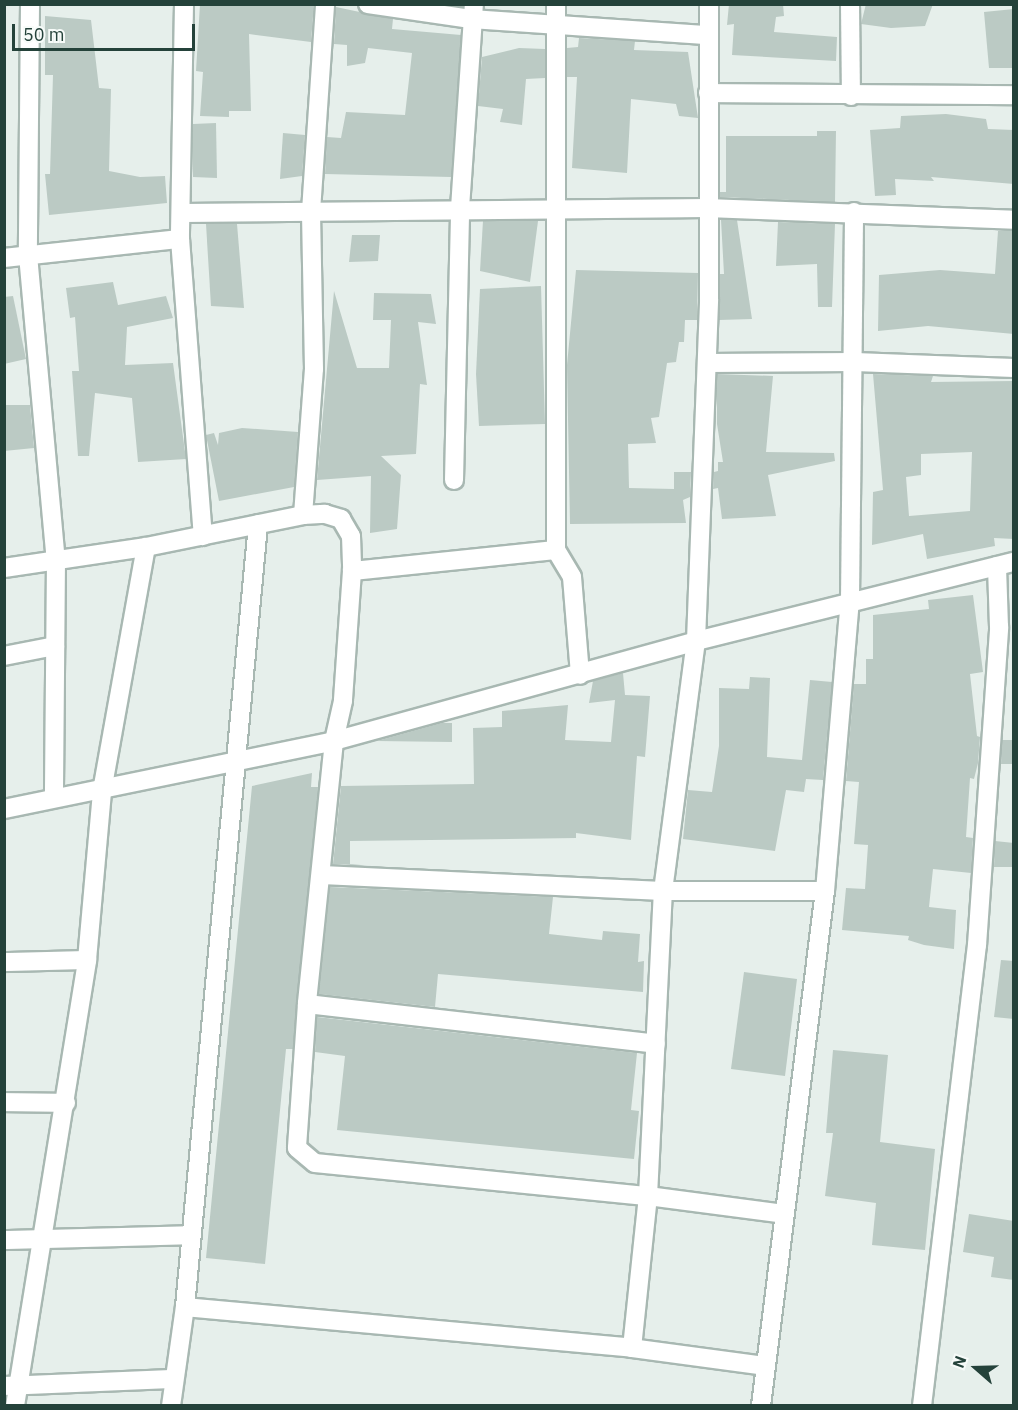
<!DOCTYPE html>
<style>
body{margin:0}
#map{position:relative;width:1018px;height:1410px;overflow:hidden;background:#e6efeb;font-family:"IBM Plex Sans",sans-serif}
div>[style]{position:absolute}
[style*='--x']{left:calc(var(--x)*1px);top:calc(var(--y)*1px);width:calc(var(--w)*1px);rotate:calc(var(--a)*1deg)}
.building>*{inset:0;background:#bbcac4}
.roads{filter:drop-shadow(2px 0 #a8b8b2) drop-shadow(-2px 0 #a8b8b2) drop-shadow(0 2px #a8b8b2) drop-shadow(0 -2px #a8b8b2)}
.street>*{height:18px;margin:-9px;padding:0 9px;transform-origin:9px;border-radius:9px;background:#fff}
span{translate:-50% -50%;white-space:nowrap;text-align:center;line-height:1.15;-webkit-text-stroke:4.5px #f7fbf9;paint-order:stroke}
.frame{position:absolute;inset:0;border:6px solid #24423a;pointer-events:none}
.north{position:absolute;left:946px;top:1338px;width:60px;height:60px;-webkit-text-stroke:4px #f7fbf9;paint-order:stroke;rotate:290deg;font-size:16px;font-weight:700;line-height:24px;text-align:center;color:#24423a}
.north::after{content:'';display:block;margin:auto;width:21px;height:27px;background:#24423a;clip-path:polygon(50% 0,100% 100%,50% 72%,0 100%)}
.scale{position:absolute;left:12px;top:24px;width:183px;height:27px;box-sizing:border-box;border:3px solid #24423a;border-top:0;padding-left:8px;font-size:18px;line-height:21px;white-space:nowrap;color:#24423a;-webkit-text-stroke:4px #f7fbf9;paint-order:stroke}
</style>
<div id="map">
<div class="building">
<div style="clip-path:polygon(200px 4px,314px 4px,311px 42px,249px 34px,251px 111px,229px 111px,229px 117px,200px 116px,203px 72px,196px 71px)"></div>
<div style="clip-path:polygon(729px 4px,783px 4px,784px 16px,776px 17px,774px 32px,837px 37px,836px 61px,732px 55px,734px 24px,727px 25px)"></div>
<div style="clip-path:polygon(866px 4px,933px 4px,925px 26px,891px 28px,861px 24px)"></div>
<div style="clip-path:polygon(336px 7px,393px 19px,392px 29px,461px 35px,451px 177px,325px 174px,327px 137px,341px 138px,346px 112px,405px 115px,412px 53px,368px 48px,365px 63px,347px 66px,347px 45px,334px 44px)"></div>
<div style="clip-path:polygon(1014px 9px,1014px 68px,989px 68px,984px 12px)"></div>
<div style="clip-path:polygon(45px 16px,91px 20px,99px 88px,111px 89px,109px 171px,140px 177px,165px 176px,167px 203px,49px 215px,45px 174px,50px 174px,53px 75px,45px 75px)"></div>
<div style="clip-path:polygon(579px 38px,635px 41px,634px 50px,688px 52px,698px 118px,679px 116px,676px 104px,631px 99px,627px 173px,572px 168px,577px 77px,567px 77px,567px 48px,578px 47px)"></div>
<div style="clip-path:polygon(519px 48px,545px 49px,545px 78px,526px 79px,522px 125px,500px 122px,503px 109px,478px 106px,482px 57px)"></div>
<div style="clip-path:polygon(946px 114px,986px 119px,988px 129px,1014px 130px,1014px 184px,931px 177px,934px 181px,895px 179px,896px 195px,875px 196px,870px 130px,900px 128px,901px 116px)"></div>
<div style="clip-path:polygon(216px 123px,217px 178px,193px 177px,193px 124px)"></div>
<div style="clip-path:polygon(817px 131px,836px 131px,835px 202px,720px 197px,720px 192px,726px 192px,726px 136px,817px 136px)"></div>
<div style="clip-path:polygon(283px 133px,305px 135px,302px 176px,280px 179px)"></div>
<div style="clip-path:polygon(721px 220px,737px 220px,752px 319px,719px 320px,720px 274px,724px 274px)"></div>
<div style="clip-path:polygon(483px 221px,538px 221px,530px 282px,480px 271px)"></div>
<div style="clip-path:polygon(778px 222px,835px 224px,832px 307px,818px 307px,817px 264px,776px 266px)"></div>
<div style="clip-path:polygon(206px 224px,237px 224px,244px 308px,211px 306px)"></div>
<div style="clip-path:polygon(998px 231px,1014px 231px,1014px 334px,928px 326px,878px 331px,879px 275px,940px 270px,995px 274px)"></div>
<div style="clip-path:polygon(352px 235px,380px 235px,378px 261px,349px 262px)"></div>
<div style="clip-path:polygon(576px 270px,698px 273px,697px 320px,685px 320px,684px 342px,679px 342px,676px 362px,667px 363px,659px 417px,651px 418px,656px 443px,628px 444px,629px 488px,674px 489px,674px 472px,691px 472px,690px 497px,683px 500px,686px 523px,570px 524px,567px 365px)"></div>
<div style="clip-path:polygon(113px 282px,118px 305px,166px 296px,173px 318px,127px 327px,125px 365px,173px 363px,186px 459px,138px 462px,132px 398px,95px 393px,89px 456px,78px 456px,72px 371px,79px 371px,75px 317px,70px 318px,66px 288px)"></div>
<div style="clip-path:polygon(541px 286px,545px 424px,479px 426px,476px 374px,480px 289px)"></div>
<div style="clip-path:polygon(334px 291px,357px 368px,389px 368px,391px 320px,373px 320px,374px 293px,431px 294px,436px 324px,418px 322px,427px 385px,420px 384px,416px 454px,381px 456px,401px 475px,397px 529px,370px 533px,371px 476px,317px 480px)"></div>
<div style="clip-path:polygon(13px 296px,26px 359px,4px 364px,4px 297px)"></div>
<div style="clip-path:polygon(717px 374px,773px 376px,766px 452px,834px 453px,835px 461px,768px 475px,776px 516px,722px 519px,718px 488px,713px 489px,714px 472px,718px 471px,718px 462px,723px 462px,717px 424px)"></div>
<div style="clip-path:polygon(evenodd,873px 374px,933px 376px,931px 382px,1014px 381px,1014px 539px,994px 538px,995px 546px,927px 559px,923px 534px,872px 545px,873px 492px,883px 490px,873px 374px,972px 452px,970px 511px,909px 516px,906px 477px,921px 475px,921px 454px,972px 452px)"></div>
<div style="clip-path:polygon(4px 405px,30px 405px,34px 448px,4px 451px)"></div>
<div style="clip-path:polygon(242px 428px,298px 432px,294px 487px,219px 501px,206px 435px,214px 433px,218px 445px,219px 433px)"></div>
<div style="clip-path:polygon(973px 595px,983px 672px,970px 674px,977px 736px,980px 737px,978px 763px,974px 779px,970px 778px,966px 837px,973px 838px,971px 873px,933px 869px,929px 907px,956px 910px,954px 949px,924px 945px,908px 940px,909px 936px,842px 930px,846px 888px,865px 889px,868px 845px,854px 844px,859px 782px,846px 781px,854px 684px,866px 684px,866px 659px,873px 659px,873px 615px,929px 609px,928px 600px)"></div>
<div style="clip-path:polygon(623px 673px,625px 695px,650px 696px,645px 757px,637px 756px,631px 840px,576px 833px,576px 838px,350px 841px,350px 864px,372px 866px,333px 864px,341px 786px,474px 784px,473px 728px,502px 727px,502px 711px,568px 705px,565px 740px,611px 742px,615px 700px,589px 703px,593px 681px)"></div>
<div style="clip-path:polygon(750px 677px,770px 678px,767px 757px,802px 760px,810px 680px,832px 682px,823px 780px,806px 779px,804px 792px,786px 790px,775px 851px,683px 839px,688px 790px,712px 792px,719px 746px,719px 688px,749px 689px)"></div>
<div style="clip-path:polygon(442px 723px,452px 723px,452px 742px,377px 741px)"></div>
<div style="clip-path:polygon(1002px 740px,1014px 740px,1014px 764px,1001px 764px)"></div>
<div style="clip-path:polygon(312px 773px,311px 787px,318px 787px,293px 1049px,286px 1049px,265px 1264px,206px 1258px,252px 786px)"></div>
<div style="clip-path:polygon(995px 841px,1014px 843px,1014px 867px,994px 867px)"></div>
<div style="clip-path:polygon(330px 887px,553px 897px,549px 934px,602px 940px,603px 931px,640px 934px,638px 962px,644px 961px,643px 992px,438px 974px,435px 1007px,319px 994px)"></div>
<div style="clip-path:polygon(1001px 960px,1014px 961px,1014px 1019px,994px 1017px)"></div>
<div style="clip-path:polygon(744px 972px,797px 979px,785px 1076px,731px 1069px)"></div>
<div style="clip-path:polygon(317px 1017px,637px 1053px,631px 1110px,639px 1111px,634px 1159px,337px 1130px,345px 1056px,315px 1052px)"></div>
<div style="clip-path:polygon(833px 1050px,888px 1055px,880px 1142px,935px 1149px,925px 1250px,872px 1245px,876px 1203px,825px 1196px,833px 1133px,826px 1133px)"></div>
<div style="clip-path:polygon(969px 1214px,1014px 1221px,1014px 1280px,991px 1277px,994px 1257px,963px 1252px)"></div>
</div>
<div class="roads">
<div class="street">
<div style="--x:30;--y:4;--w:251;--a:90.5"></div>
<div style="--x:28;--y:255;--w:306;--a:84.8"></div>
<div style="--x:56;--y:560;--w:237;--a:90.5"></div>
<div style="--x:184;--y:4;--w:235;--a:91"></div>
<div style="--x:180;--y:239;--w:298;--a:85.6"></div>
<div style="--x:368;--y:4;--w:104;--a:8.3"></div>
<div style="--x:471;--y:19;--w:238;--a:3.9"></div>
<div style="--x:556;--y:4;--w:546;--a:90"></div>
<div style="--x:556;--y:550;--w:31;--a:59"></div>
<div style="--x:572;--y:577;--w:98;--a:85.3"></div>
<div style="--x:850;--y:4;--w:92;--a:89.4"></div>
<div style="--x:708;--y:93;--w:306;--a:0.4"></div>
<div style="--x:183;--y:213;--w:524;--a:-0.55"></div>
<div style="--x:707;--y:208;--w:307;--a:2.2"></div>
<div style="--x:4;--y:258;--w:177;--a:-6.2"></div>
<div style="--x:707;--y:363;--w:148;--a:-0.4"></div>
<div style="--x:855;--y:362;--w:159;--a:2.2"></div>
<div style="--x:454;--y:480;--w:272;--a:-88.7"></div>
<div style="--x:460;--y:208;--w:204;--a:-86.1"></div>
<div style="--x:303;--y:515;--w:22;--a:-3"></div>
<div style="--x:325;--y:514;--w:17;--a:17"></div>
<div style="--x:341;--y:519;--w:20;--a:60"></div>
<div style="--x:351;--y:536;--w:35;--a:88"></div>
<div style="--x:352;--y:571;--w:130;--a:94"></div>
<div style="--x:343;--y:701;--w:41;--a:102.7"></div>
<div style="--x:334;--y:741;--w:264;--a:95.9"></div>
<div style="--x:307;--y:1004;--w:144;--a:94"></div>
<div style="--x:297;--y:1148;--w:23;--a:40"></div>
<div style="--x:315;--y:1163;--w:335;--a:5.7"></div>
<div style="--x:648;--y:1196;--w:137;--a:7.5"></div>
<div style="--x:4;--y:568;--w:144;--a:-8.4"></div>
<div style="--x:146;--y:547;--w:160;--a:-11.5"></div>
<div style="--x:303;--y:515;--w:146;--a:-85.7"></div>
<div style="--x:314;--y:369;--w:158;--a:-91.1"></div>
<div style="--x:311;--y:211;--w:207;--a:-86.1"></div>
<div style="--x:352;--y:571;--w:205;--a:-5.9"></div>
<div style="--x:4;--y:656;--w:52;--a:-11.1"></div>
<div style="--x:4;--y:809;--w:337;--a:-11.6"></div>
<div style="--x:334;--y:741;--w:376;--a:-15.4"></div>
<div style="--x:696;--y:641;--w:328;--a:-14"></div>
<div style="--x:322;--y:875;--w:341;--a:2.7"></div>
<div style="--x:663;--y:891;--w:162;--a:0"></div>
<div style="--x:4;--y:962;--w:83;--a:-1.4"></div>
<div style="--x:307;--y:1004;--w:351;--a:6.5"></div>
<div style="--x:4;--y:1102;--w:62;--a:0.9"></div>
<div style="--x:4;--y:1240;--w:185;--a:-1.5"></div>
<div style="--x:185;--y:1307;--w:449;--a:5.2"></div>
<div style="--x:632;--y:1348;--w:134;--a:7.7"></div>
<div style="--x:632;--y:1348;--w:153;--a:-84"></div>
<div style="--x:648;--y:1196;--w:305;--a:-87.2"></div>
<div style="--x:663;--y:891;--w:252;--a:-82.5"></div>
<div style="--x:696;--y:641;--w:342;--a:-87.8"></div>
<div style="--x:709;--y:299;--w:295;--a:-90"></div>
<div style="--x:6;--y:1386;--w:168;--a:-2.4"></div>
<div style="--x:15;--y:1406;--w:452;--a:-80.8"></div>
<div style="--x:87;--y:960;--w:170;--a:-84.9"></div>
<div style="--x:102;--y:791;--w:248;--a:-79.8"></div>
<div style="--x:171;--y:1406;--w:100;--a:-82"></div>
<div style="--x:185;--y:1307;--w:786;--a:-84.67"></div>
<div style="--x:761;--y:1406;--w:519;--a:-82.92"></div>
<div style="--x:825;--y:891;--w:292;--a:-85.1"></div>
<div style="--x:850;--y:600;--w:388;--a:-89.4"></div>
<div style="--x:922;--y:1406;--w:464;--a:-83.2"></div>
<div style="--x:977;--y:945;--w:319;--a:-86"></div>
<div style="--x:999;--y:627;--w:61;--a:-91.9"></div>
</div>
</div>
<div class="frame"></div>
<div class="north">N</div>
<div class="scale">50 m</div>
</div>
